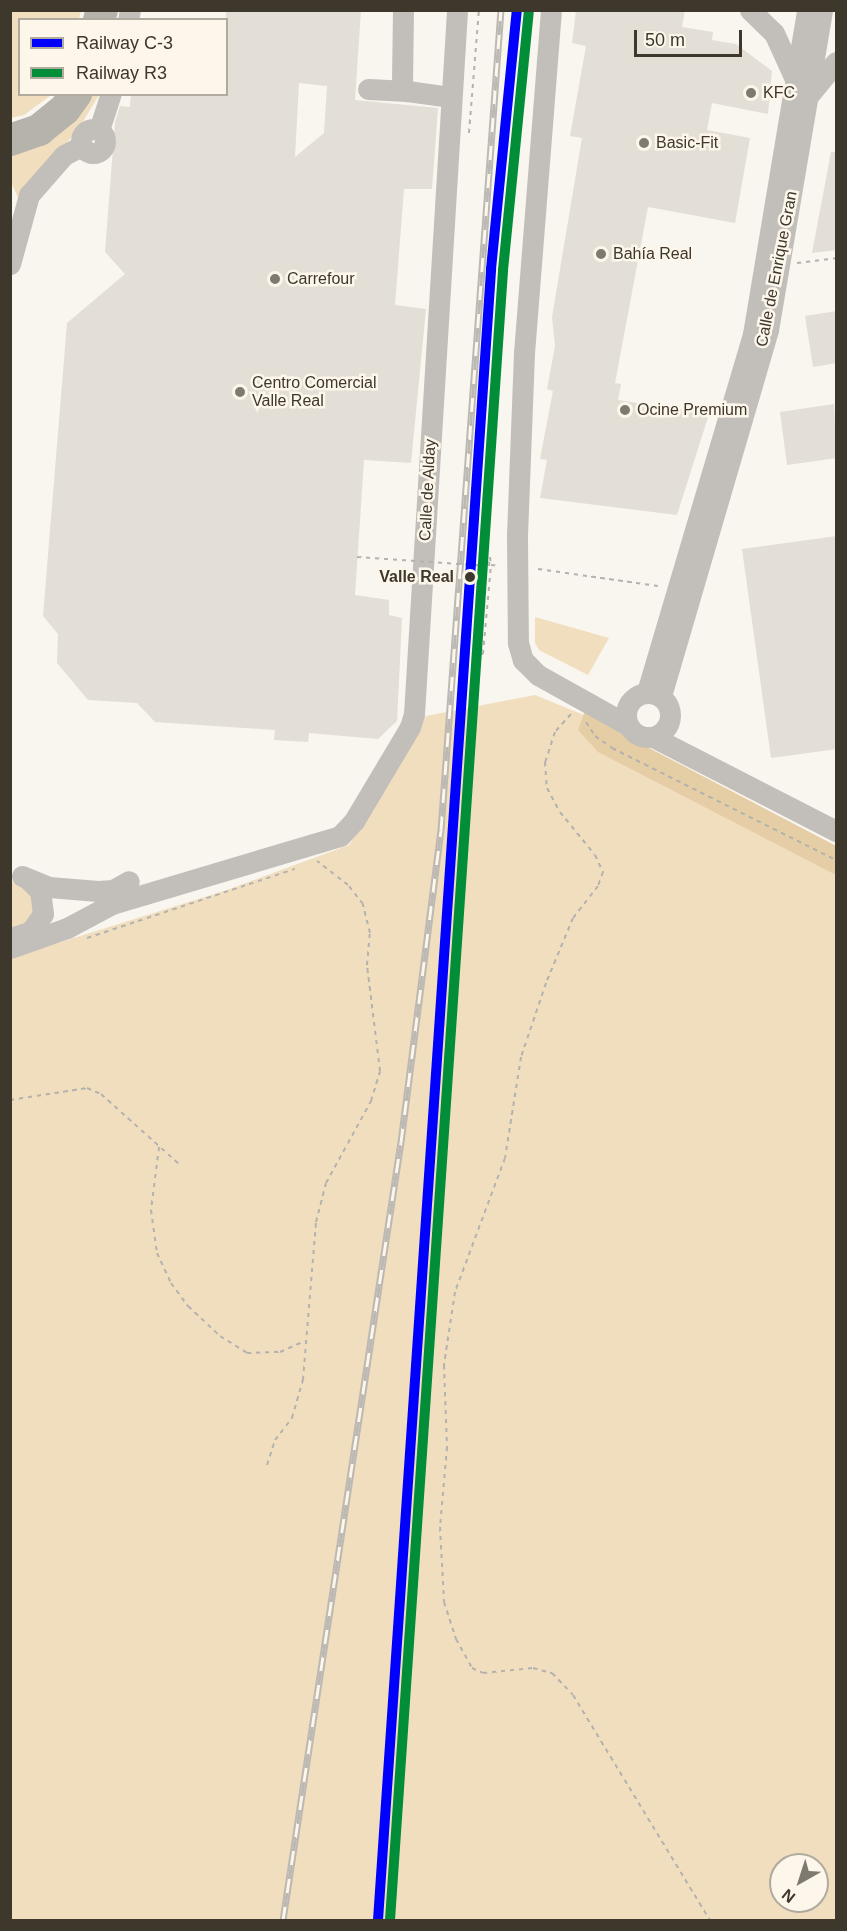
<!DOCTYPE html>
<meta charset="utf-8">
<style>
body{margin:0}
#map{position:relative;width:847px;height:1931px;overflow:hidden;background:#f9f5ef;font-family:Arial,sans-serif}
div>[style]{position:absolute}
[style*='--x']{left:calc(var(--x)*1px);top:calc(var(--y)*1px);width:calc(var(--w)*1px);rotate:calc(var(--a)*1deg)}
.green>*{inset:0;background:#f1debe}
.forest>*{inset:0;background:#e5cda5}
.building>*{inset:0;background:#e3ded6}
.path>*{height:2px;margin-top:-1px;transform-origin:0;background:repeating-linear-gradient(90deg,#b4b2ae 0 4.5px,transparent 0 9px)}
.minor>*{height:21px;margin:-10.5px;padding:0 10.5px;transform-origin:10.5px;border-radius:10.5px;background:#c2bfbb}
.minor>.ring{margin:-10.5px;padding:0;box-sizing:content-box;background:none;border:21px solid #c2bfbb;border-radius:50%}
.highway>*{height:32px;margin:-16px;padding:0 16px;transform-origin:16px;border-radius:16px;background:#b6b2ac}
.rail>*{height:7px;margin-top:-3.5px;transform-origin:0;background:repeating-linear-gradient(90deg,#fdf6eb 0 14px,#bcb9b4 0 28px);box-sizing:border-box;border-block:2px solid #bcb9b4}
.path-bridge>*{height:2px;margin-top:-1px;transform-origin:0;background:repeating-linear-gradient(90deg,#b4b2ae 0 4.5px,transparent 0 9px)}
.rail-1>*{height:10px;margin:-5px;padding:0 5px;transform-origin:5px;border-radius:5px;background:#00f}
.rail-2>*{height:10px;margin:-5px;padding:0 5px;transform-origin:5px;border-radius:5px;background:#028d38}
.dots>*{width:16px;height:16px;translate:-50% -50%;box-sizing:border-box;border:3px solid #fdf6eb;border-radius:50%}
span{translate:-50% -50%;white-space:nowrap;text-align:center;line-height:1.15;-webkit-text-stroke:5px #fdf6eb;paint-order:stroke}
.poi-label{font-size:16px;color:#3d372c}
.left{translate:0 -50%;text-align:left}
.street-label{font-size:16px;color:#3d372c}
.stop-label{font-size:16px;color:#3d372c;font-weight:700}
.right{translate:-100% -50%;text-align:right}
.frame{position:absolute;inset:0;border:12px solid #3d372c;pointer-events:none}
.legend{position:absolute;left:18px;top:18px;width:210px;height:78px;box-sizing:border-box;background:#fdf6eb;border:2px solid #b0aa9f;margin:0;padding:8px 10px;list-style:none;font-size:18px;color:#3d372c}
.legend li{display:flex;align-items:center;gap:12px;height:30px}
.legend b{width:30px;border:2px solid #b0aa9f}
.north{position:absolute;left:769px;top:1853px;width:60px;height:60px;box-sizing:border-box;background:#fdf6eb;border:2px solid #b0aa9f;border-radius:50%;rotate:219deg;font-size:16px;font-weight:700;line-height:24px;text-align:center;color:#3d372c}
.north::after{content:'';display:block;margin:auto;width:21px;height:27px;background:#7f7a70;clip-path:polygon(50% 0,100% 100%,50% 72%,0 100%)}
.scale{position:absolute;left:634px;top:30px;width:108px;height:27px;box-sizing:border-box;border:3px solid #3d372c;border-top:0;padding-left:8px;font-size:18px;line-height:21px;white-space:nowrap;color:#3d372c;-webkit-text-stroke:4px #fdf6eb;paint-order:stroke}
</style>
<div id="map">
<div class="green">
<div style="clip-path:polygon(10px 11px,81px 11px,79px 19px,20px 20px,20px 94px,51px 95px,24px 115px,11px 118px)"></div>
<div style="clip-path:polygon(91px 95px,99px 95px,79px 128px,19px 200px,11px 182px,10px 149px)"></div>
<div style="clip-path:polygon(535px 617px,609px 638px,588px 675px,539px 650px,535px 643px)"></div>
<div style="clip-path:polygon(evenodd,535px 695px,596px 720px,836px 846px,836px 1920px,11px 1920px,10px 958px,227px 890px,349px 845px,426px 716px,535px 695px,781px 1865px,817px 1865px,817px 1901px,781px 1901px,781px 1865px)"></div>
<div style="clip-path:polygon(10px 880px,34px 893px,33px 920px,11px 931px)"></div>
</div>
<div class="forest">
<div style="clip-path:polygon(586px 708px,620px 733px,836px 846px,836px 875px,598px 752px,578px 730px)"></div>
</div>
<div class="building">
<div style="clip-path:polygon(evenodd,226px 10px,361px 10px,355px 100px,438px 108px,432px 189px,404px 189px,395px 305px,426px 309px,411px 463px,364px 460px,355px 595px,389px 600px,389px 615px,402px 618px,397px 721px,378px 739px,309px 733px,308px 742px,274px 740px,275px 730px,155px 722px,137px 703px,88px 700px,57px 663px,58px 634px,43px 616px,67px 323px,125px 274px,105px 252px,115px 122px,120px 106px,130px 107px,131px 94px,226px 94px,226px 10px,299px 83px,327px 86px,324px 133px,295px 157px,299px 83px)"></div>
<div style="clip-path:polygon(576px 10px,685px 10px,682px 27px,713px 32px,712px 40px,736px 44px,772px 71px,768px 114px,712px 103px,707px 130px,750px 138px,735px 223px,648px 207px,615px 383px,621px 384px,618px 400px,709px 414px,677px 515px,540px 498px,547px 460px,540px 459px,553px 391px,547px 389px,555px 346px,552px 317px,582px 138px,570px 136px,586px 46px,572px 43px)"></div>
<div style="clip-path:polygon(831px 152px,837px 152px,837px 250px,812px 253px)"></div>
<div style="clip-path:polygon(837px 311px,837px 363px,813px 367px,805px 316px)"></div>
<div style="clip-path:polygon(834px 404px,837px 458px,787px 465px,780px 412px)"></div>
<div style="clip-path:polygon(837px 536px,837px 749px,771px 758px,742px 549px)"></div>
</div>
<div class="path">
<div style="--x:469;--y:133;--w:123;--a:-85.4"></div>
<div style="--x:797;--y:263;--w:39;--a:-7"></div>
<div style="--x:485;--y:566;--w:88;--a:94.5"></div>
<div style="--x:478;--y:654;--w:5;--a:0"></div>
<div style="--x:483;--y:654;--w:89;--a:-84.9"></div>
<div style="--x:489;--y:566;--w:9;--a:-84"></div>
<div style="--x:490;--y:557;--w:8;--a:83"></div>
<div style="--x:491;--y:565;--w:9;--a:6"></div>
<div style="--x:538;--y:569;--w:121;--a:8.1"></div>
<div style="--x:571;--y:714;--w:24;--a:132"></div>
<div style="--x:555;--y:732;--w:32;--a:108"></div>
<div style="--x:545;--y:762;--w:26;--a:86"></div>
<div style="--x:547;--y:788;--w:27;--a:62"></div>
<div style="--x:560;--y:812;--w:55;--a:50.9"></div>
<div style="--x:595;--y:855;--w:19;--a:65"></div>
<div style="--x:603;--y:872;--w:15;--a:110"></div>
<div style="--x:598;--y:886;--w:41;--a:128"></div>
<div style="--x:573;--y:918;--w:70;--a:112.6"></div>
<div style="--x:546;--y:983;--w:78;--a:108.7"></div>
<div style="--x:521;--y:1057;--w:102;--a:99"></div>
<div style="--x:505;--y:1158;--w:143;--a:110.5"></div>
<div style="--x:455;--y:1292;--w:74;--a:98.6"></div>
<div style="--x:444;--y:1365;--w:82;--a:87.9"></div>
<div style="--x:447;--y:1447;--w:80;--a:95"></div>
<div style="--x:440;--y:1527;--w:75;--a:86.9"></div>
<div style="--x:444;--y:1602;--w:39;--a:72"></div>
<div style="--x:456;--y:1639;--w:33;--a:61"></div>
<div style="--x:472;--y:1668;--w:12;--a:24"></div>
<div style="--x:483;--y:1673;--w:50;--a:-5.7"></div>
<div style="--x:533;--y:1668;--w:20;--a:15"></div>
<div style="--x:552;--y:1673;--w:30;--a:46"></div>
<div style="--x:573;--y:1695;--w:263;--a:58.7"></div>
<div style="--x:586;--y:722;--w:17;--a:57"></div>
<div style="--x:595;--y:736;--w:21;--a:35"></div>
<div style="--x:612;--y:748;--w:250;--a:26.6"></div>
<div style="--x:87;--y:938;--w:219;--a:-18.4"></div>
<div style="--x:10;--y:1100;--w:78;--a:-8.9"></div>
<div style="--x:87;--y:1088;--w:15;--a:23"></div>
<div style="--x:101;--y:1094;--w:105;--a:41.9"></div>
<div style="--x:159;--y:1147;--w:64;--a:97.2"></div>
<div style="--x:151;--y:1210;--w:43;--a:82.1"></div>
<div style="--x:157;--y:1253;--w:33;--a:65"></div>
<div style="--x:171;--y:1283;--w:29;--a:54"></div>
<div style="--x:188;--y:1306;--w:44;--a:43.2"></div>
<div style="--x:220;--y:1336;--w:32;--a:32"></div>
<div style="--x:247;--y:1353;--w:33;--a:-2"></div>
<div style="--x:280;--y:1352;--w:27;--a:-24"></div>
<div style="--x:267;--y:1465;--w:26;--a:-72"></div>
<div style="--x:275;--y:1440;--w:28;--a:-52"></div>
<div style="--x:292;--y:1418;--w:40;--a:-74"></div>
<div style="--x:303;--y:1380;--w:159;--a:-85.3"></div>
<div style="--x:316;--y:1222;--w:40;--a:-75.6"></div>
<div style="--x:326;--y:1183;--w:94;--a:-61.2"></div>
<div style="--x:371;--y:1101;--w:31;--a:-73"></div>
<div style="--x:380;--y:1071;--w:107;--a:-97"></div>
<div style="--x:367;--y:965;--w:32;--a:-85"></div>
<div style="--x:370;--y:933;--w:30;--a:-104"></div>
<div style="--x:363;--y:904;--w:24;--a:-128"></div>
<div style="--x:348;--y:885;--w:39;--a:-142"></div>
</div>
<div class="minor">
<div style="--x:403;--y:10;--w:74;--a:90.8"></div>
<div style="--x:402;--y:84;--w:9;--a:54"></div>
<div style="--x:407;--y:91;--w:43;--a:7.9"></div>
<div style="--x:551;--y:10;--w:344;--a:94.5"></div>
<div style="--x:524;--y:353;--w:184;--a:92.2"></div>
<div style="--x:517;--y:537;--w:106;--a:89.5"></div>
<div style="--x:518;--y:643;--w:18;--a:74"></div>
<div style="--x:523;--y:660;--w:21;--a:45"></div>
<div style="--x:538;--y:675;--w:103;--a:29.1"></div>
<div style="--x:750;--y:10;--w:33;--a:44"></div>
<div style="--x:774;--y:33;--w:51;--a:65.5"></div>
<div style="--x:128;--y:20;--w:10;--a:-79"></div>
<div style="--x:368;--y:89;--w:39;--a:3"></div>
<div style="--x:808;--y:96;--w:44;--a:-50.5"></div>
<div class="ring" style="left:81px;top:129px;width:3px;height:3px"></div>
<div style="--x:99;--y:130;--w:38;--a:-72"></div>
<div style="--x:10;--y:264;--w:72;--a:-74.6"></div>
<div style="--x:29;--y:195;--w:53;--a:-48.8"></div>
<div style="--x:64;--y:155;--w:20;--a:-27"></div>
<div style="--x:647;--y:692;--w:373;--a:-73.5"></div>
<div style="--x:753;--y:334;--w:328;--a:-80.5"></div>
<div class="ring" style="left:626px;top:693px;width:23px;height:23px"></div>
<div style="--x:661;--y:696;--w:381;--a:-73.7"></div>
<div style="--x:768;--y:330;--w:325;--a:-80.4"></div>
<div style="--x:653;--y:737;--w:206;--a:27.2"></div>
<div style="--x:22;--y:876;--w:29;--a:22"></div>
<div style="--x:49;--y:887;--w:49;--a:4.7"></div>
<div style="--x:98;--y:891;--w:15;--a:-4"></div>
<div style="--x:113;--y:890;--w:18;--a:-29"></div>
<div style="--x:14;--y:937;--w:18;--a:-19"></div>
<div style="--x:31;--y:931;--w:21;--a:-55"></div>
<div style="--x:43;--y:914;--w:23;--a:-97"></div>
<div style="--x:40;--y:891;--w:17;--a:-135"></div>
<div style="--x:10;--y:948;--w:60;--a:-19.3"></div>
<div style="--x:67;--y:928;--w:51;--a:-28.1"></div>
<div style="--x:112;--y:904;--w:238;--a:-16.6"></div>
<div style="--x:340;--y:836;--w:21;--a:-47"></div>
<div style="--x:354;--y:821;--w:109;--a:-59.2"></div>
<div style="--x:410;--y:727;--w:14;--a:-73"></div>
<div style="--x:414;--y:714;--w:705;--a:-86.5"></div>
</div>
<div class="highway">
<div style="--x:99;--y:20;--w:10;--a:-73"></div>
<div style="--x:10;--y:140;--w:31;--a:-19"></div>
<div style="--x:39;--y:130;--w:33;--a:-39"></div>
<div style="--x:65;--y:109;--w:19;--a:-54"></div>
</div>
<div class="rail">
<div style="--x:283;--y:1920;--w:787;--a:-81.38"></div>
<div style="--x:401;--y:1142;--w:315;--a:-82.7"></div>
<div style="--x:441;--y:830;--w:822;--a:-85.82"></div>
</div>
<div class="path-bridge">
<div style="--x:357;--y:557;--w:132;--a:3.9"></div>
</div>
<div class="rail-1">
<div style="--x:378;--y:1920;--w:1655;--a:-86.08"></div>
<div style="--x:491;--y:269;--w:260;--a:-84.3"></div>
</div>
<div class="rail-2">
<div style="--x:390;--y:1920;--w:1654;--a:-86.08"></div>
<div style="--x:503;--y:270;--w:260;--a:-84.3"></div>
</div>
<div class="dots">
<div style="left:751px;top:93px;background:#7f7a70"></div>
<div style="left:644px;top:143px;background:#7f7a70"></div>
<div style="left:601px;top:254px;background:#7f7a70"></div>
<div style="left:275px;top:279px;background:#7f7a70"></div>
<div style="left:240px;top:392px;background:#7f7a70"></div>
<div style="left:625px;top:410px;background:#7f7a70"></div>
<div style="left:470px;top:577px;background:#3d372c"></div>
</div>
<div class="poi-label">
<span class="left" style="left:763px;top:93px">KFC</span>
<span class="left" style="left:656px;top:143px">Basic-Fit</span>
<span class="left" style="left:613px;top:254px">Bahía Real</span>
<span class="left" style="left:287px;top:279px">Carrefour</span>
<span class="left" style="left:252px;top:392px">Centro Comercial<br>Valle Real</span>
<span class="left" style="left:637px;top:410px">Ocine Premium</span>
</div>
<div class="street-label">
<span style="left:777px;top:269px;rotate:-79deg">Calle de Enrique Gran</span>
<span style="left:428px;top:490px;rotate:-87deg">Calle de Alday</span>
</div>
<div class="stop-label">
<span class="right" style="left:454px;top:577px">Valle Real</span>
</div>
<div class="frame"></div>
<ul class="legend">
<li><b style="height:8px;background:#00f"></b>Railway C-3</li>
<li><b style="height:8px;background:#028d38"></b>Railway R3</li>
</ul>
<div class="north">N</div>
<div class="scale">50 m</div>
</div>
